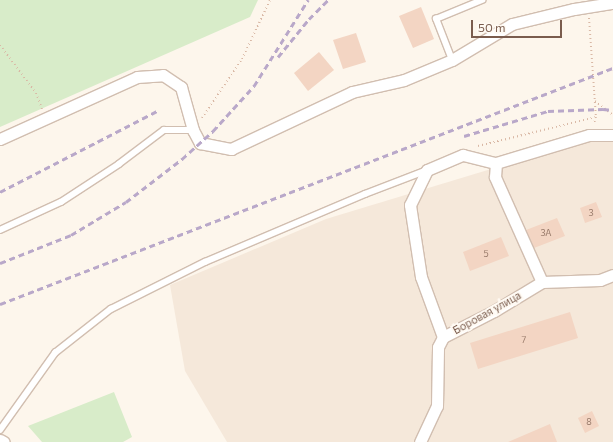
<!DOCTYPE html>
<meta charset="utf-8">
<style>
body{margin:0}
#map{position:relative;width:613px;height:442px;overflow:hidden;background:#fdf6ec;font-family:Commissioner,sans-serif}
div>[style]{position:absolute}
[style*='--x']{left:calc(var(--x)*1px);top:calc(var(--y)*1px);width:calc(var(--w)*1px);rotate:calc(var(--a)*1deg)}
.residential>*{inset:0;background:#f5e8da}
.green>*{inset:0;background:#d8ecc9}
.building>*{inset:0;background:#f3d5c3}
.path>*{height:2px;margin-top:-1px;transform-origin:0;background:repeating-linear-gradient(90deg,#d9b8a5 0 1px,transparent 0 4px)}
.roads{filter:drop-shadow(1px 0 #d1beb0) drop-shadow(-1px 0 #d1beb0) drop-shadow(0 1px #d1beb0) drop-shadow(0 -1px #d1beb0)}
.lane>*{height:5.5px;margin:-2.75px;padding:0 2.75px;transform-origin:2.75px;border-radius:2.75px;background:#fff}
.street>*{height:11px;margin:-5.5px;padding:0 5.5px;transform-origin:5.5px;border-radius:5.5px;background:#fff}
.rail>*{height:3px;margin-top:-1.5px;transform-origin:0;background:repeating-linear-gradient(90deg,#b9a8c9 0 6px,transparent 0 10px)}
span{translate:-50% -50%;white-space:nowrap;text-align:center;line-height:1.15;-webkit-text-stroke:4px #fffaf3;paint-order:stroke}
.number-label{font-size:9px;color:#987a6a}
.number-label span{-webkit-text-stroke-width:0}
.street-label{font-size:11px;color:#7a5c4d}
.scale{position:absolute;left:471px;top:20px;width:91px;height:18px;box-sizing:border-box;border:2px solid #7a5c4d;border-top:0;padding-left:5px;font-size:12px;line-height:14px;white-space:nowrap;color:#7a5c4d;-webkit-text-stroke:3px #fffaf3;paint-order:stroke}
</style>
<div id="map">
<div class="residential">
<div style="clip-path:polygon(613px 132px,613px 442px,227px 442px,185px 371px,170px 285px,326px 219px)"></div>
</div>
<div class="green">
<div style="clip-path:polygon(0 0,258px 0,250px 17px,0 127px)"></div>
<div style="clip-path:polygon(114px 392px,132px 437px,123px 442px,42px 442px,28px 426px)"></div>
</div>
<div class="building">
<div style="clip-path:polygon(421px 7px,434px 39px,413px 48px,399px 16px)"></div>
<div style="clip-path:polygon(356px 33px,366px 62px,343px 69px,333px 40px)"></div>
<div style="clip-path:polygon(319px 52px,334px 70px,308px 91px,294px 73px)"></div>
<div style="clip-path:polygon(596px 202px,602px 217px,585px 223px,580px 208px)"></div>
<div style="clip-path:polygon(557px 218px,565px 236px,534px 248px,526px 230px)"></div>
<div style="clip-path:polygon(501px 237px,509px 256px,470px 271px,463px 252px)"></div>
<div style="clip-path:polygon(570px 312px,578px 338px,478px 369px,470px 343px)"></div>
<div style="clip-path:polygon(592px 411px,599px 426px,585px 433px,578px 418px)"></div>
<div style="clip-path:polygon(550px 424px,557px 442px,508px 442px)"></div>
</div>
<div class="path">
<div style="--x:589;--y:18;--w:99;--a:86"></div>
<div style="--x:596;--y:117;--w:6;--a:108"></div>
<div style="--x:0;--y:45;--w:60;--a:53.1"></div>
<div style="--x:36;--y:93;--w:17;--a:69"></div>
<div style="--x:595;--y:101;--w:23;--a:38"></div>
<div style="--x:202;--y:118;--w:71;--a:-55.9"></div>
<div style="--x:242;--y:59;--w:65;--a:-64.6"></div>
<div style="--x:478;--y:146;--w:122;--a:-13.8"></div>
</div>
<div class="roads">
<div class="lane">
<div style="--x:452;--y:60;--w:44;--a:-111.3"></div>
<div style="--x:436;--y:19;--w:50;--a:-22.4"></div>
<div style="--x:0;--y:230;--w:67;--a:-24.7"></div>
<div style="--x:61;--y:202;--w:69;--a:-33.2"></div>
<div style="--x:119;--y:164;--w:56;--a:-37.1"></div>
<div style="--x:164;--y:130;--w:29;--a:0"></div>
<div style="--x:0;--y:430;--w:95;--a:-54.5"></div>
<div style="--x:55;--y:353;--w:71;--a:-38.2"></div>
<div style="--x:111;--y:309;--w:105;--a:-26.6"></div>
<div style="--x:205;--y:262;--w:174;--a:-23"></div>
<div style="--x:365;--y:194;--w:64;--a:-21"></div>
</div>
<div class="street">
<div style="--x:0;--y:139;--w:150;--a:-24.3"></div>
<div style="--x:137;--y:77;--w:26;--a:-4"></div>
<div style="--x:163;--y:75;--w:22;--a:34"></div>
<div style="--x:181;--y:87;--w:45;--a:74.4"></div>
<div style="--x:193;--y:130;--w:15;--a:62"></div>
<div style="--x:200;--y:143;--w:32;--a:11"></div>
<div style="--x:231;--y:149;--w:134;--a:-25.2"></div>
<div style="--x:352;--y:92;--w:53;--a:-13"></div>
<div style="--x:404;--y:80;--w:52;--a:-22.6"></div>
<div style="--x:452;--y:60;--w:70;--a:-31"></div>
<div style="--x:512;--y:24;--w:64;--a:-13.6"></div>
<div style="--x:574;--y:9;--w:39;--a:-9"></div>
<div style="--x:496;--y:163;--w:14;--a:94"></div>
<div style="--x:495;--y:177;--w:115;--a:65.9"></div>
<div style="--x:443;--y:337;--w:64;--a:-110.1"></div>
<div style="--x:421;--y:277;--w:73;--a:-98.7"></div>
<div style="--x:410;--y:205;--w:39;--a:-64"></div>
<div style="--x:427;--y:170;--w:39;--a:-23"></div>
<div style="--x:463;--y:155;--w:34;--a:14"></div>
<div style="--x:496;--y:163;--w:97;--a:-16.8"></div>
<div style="--x:589;--y:135;--w:24;--a:0"></div>
<div style="--x:0;--y:440;--w:4;--a:27"></div>
<div style="--x:420;--y:442;--w:40;--a:-65"></div>
<div style="--x:437;--y:406;--w:59;--a:-89"></div>
<div style="--x:438;--y:347;--w:11;--a:-63"></div>
<div style="--x:443;--y:337;--w:57;--a:-27"></div>
<div style="--x:494;--y:311;--w:56;--a:-31.1"></div>
<div style="--x:542;--y:282;--w:58;--a:-2"></div>
<div style="--x:600;--y:280;--w:14;--a:-21"></div>
</div>
</div>
<div class="rail">
<div style="--x:278;--y:57;--w:49;--a:-50.8"></div>
<div style="--x:309;--y:19;--w:27;--a:-45"></div>
<div style="--x:464;--y:136;--w:88;--a:-16.6"></div>
<div style="--x:548;--y:111;--w:55;--a:-2.1"></div>
<div style="--x:603;--y:109;--w:10;--a:6"></div>
<div style="--x:0;--y:192;--w:177;--a:-27.3"></div>
<div style="--x:0;--y:263;--w:76;--a:-21.5"></div>
<div style="--x:71;--y:235;--w:64;--a:-31"></div>
<div style="--x:126;--y:202;--w:71;--a:-37.5"></div>
<div style="--x:182;--y:159;--w:42;--a:-42.1"></div>
<div style="--x:213;--y:131;--w:61;--a:-47.7"></div>
<div style="--x:254;--y:86;--w:102;--a:-57.9"></div>
<div style="--x:0;--y:304;--w:657;--a:-21.06"></div>
</div>
<div class="number-label">
<span style="left:591px;top:213px">3</span>
<span style="left:546px;top:233px">3А</span>
<span style="left:486px;top:254px">5</span>
<span style="left:524px;top:340px">7</span>
<span style="left:589px;top:422px">8</span>
</div>
<div class="street-label">
<span style="left:487px;top:313px;rotate:-29deg">Боровая улица</span>
</div>
<div class="scale">50 m</div>
</div>
